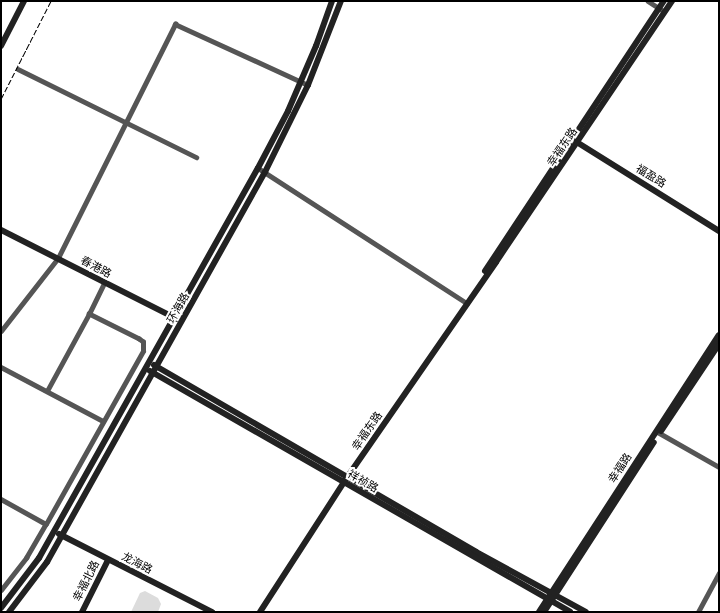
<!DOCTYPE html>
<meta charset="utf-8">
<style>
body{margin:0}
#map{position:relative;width:720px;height:613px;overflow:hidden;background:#fff;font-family:Helvetica,"Noto Sans SC",sans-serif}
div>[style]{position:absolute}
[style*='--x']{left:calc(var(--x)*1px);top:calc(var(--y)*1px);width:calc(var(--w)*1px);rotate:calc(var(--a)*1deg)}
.green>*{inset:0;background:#dcdcdc}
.street>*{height:4.5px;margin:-2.25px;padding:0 2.25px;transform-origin:2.25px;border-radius:2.25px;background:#555}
.secondary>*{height:6px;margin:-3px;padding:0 3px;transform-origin:3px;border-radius:3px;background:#222}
.rail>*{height:1px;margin-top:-0.5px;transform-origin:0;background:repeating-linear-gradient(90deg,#000 0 6px,transparent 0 8px)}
span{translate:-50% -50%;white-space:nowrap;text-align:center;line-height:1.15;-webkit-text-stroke:4px #fff;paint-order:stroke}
.street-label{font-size:11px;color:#000}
.frame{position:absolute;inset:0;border:2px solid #000;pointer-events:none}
</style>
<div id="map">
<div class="green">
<div style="clip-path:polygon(145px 591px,158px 598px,161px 604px,158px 612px,131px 612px,140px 593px)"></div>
</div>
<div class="street">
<div style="--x:648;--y:1;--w:17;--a:33"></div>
<div style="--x:18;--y:69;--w:199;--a:26.3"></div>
<div style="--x:258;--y:168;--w:249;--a:32.9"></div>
<div style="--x:1;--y:331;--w:93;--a:-52"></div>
<div style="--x:58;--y:258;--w:262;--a:-63.4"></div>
<div style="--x:175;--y:24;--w:146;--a:24.6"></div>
<div style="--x:1;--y:367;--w:115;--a:27.9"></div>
<div style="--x:47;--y:391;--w:88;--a:-61.4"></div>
<div style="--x:656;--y:431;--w:73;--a:29.7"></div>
<div style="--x:1;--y:499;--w:51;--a:29.1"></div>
<div style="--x:1;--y:590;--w:41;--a:-52"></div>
<div style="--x:26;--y:558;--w:39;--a:-60"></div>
<div style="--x:46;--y:524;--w:198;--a:-60.7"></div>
<div style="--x:143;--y:351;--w:9;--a:-90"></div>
<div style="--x:143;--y:342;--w:5;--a:-143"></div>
<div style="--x:139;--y:339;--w:56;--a:-153.4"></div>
<div style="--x:89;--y:314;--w:34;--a:-64"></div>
<div style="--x:698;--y:612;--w:44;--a:-61.7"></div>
</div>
<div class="secondary">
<div style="--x:1;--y:46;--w:51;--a:-62.9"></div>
<div style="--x:575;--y:141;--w:170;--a:32"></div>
<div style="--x:1;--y:230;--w:197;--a:26.8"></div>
<div style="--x:485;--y:271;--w:324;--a:-56.5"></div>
<div style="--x:154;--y:365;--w:372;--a:30.1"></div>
<div style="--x:476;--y:552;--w:125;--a:28.6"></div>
<div style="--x:150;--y:371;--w:484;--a:29.8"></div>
<div style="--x:661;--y:431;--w:105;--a:-56.3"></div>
<div style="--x:59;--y:534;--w:172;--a:27"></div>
<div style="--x:1;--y:608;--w:63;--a:-52.8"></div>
<div style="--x:39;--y:558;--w:447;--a:-60.7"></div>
<div style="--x:258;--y:168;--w:64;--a:-62.2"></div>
<div style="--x:288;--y:111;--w:71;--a:-66.7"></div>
<div style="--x:316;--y:46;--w:48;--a:-70.4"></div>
<div style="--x:9;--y:612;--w:63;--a:-52.8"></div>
<div style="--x:47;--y:562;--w:447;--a:-60.8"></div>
<div style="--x:265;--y:172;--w:97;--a:-63.7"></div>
<div style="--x:308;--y:85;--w:90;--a:-68.6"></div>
<div style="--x:82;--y:612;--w:58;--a:-63.4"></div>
<div style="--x:260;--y:612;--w:162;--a:-57.1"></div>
<div style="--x:348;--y:476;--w:260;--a:-55.3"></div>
<div style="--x:496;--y:262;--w:315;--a:-56"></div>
<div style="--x:539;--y:612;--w:330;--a:-57"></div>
<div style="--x:544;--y:612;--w:202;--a:-57.1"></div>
</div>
<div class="rail">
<div style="--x:1;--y:99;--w:110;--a:-63"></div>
</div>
<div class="street-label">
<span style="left:562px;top:147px;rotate:-56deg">幸福东路</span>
<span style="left:651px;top:176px;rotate:32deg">福盈路</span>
<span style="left:96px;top:267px;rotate:28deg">春港路</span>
<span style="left:178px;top:308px;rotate:-61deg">环海路</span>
<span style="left:367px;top:431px;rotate:-55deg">幸福东路</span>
<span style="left:620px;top:468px;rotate:-57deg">幸福路</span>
<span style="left:363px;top:481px;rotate:30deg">祥祯路</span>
<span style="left:137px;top:563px;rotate:27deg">龙海路</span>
<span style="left:86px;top:581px;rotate:-63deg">幸福北路</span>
</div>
<div class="frame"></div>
</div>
